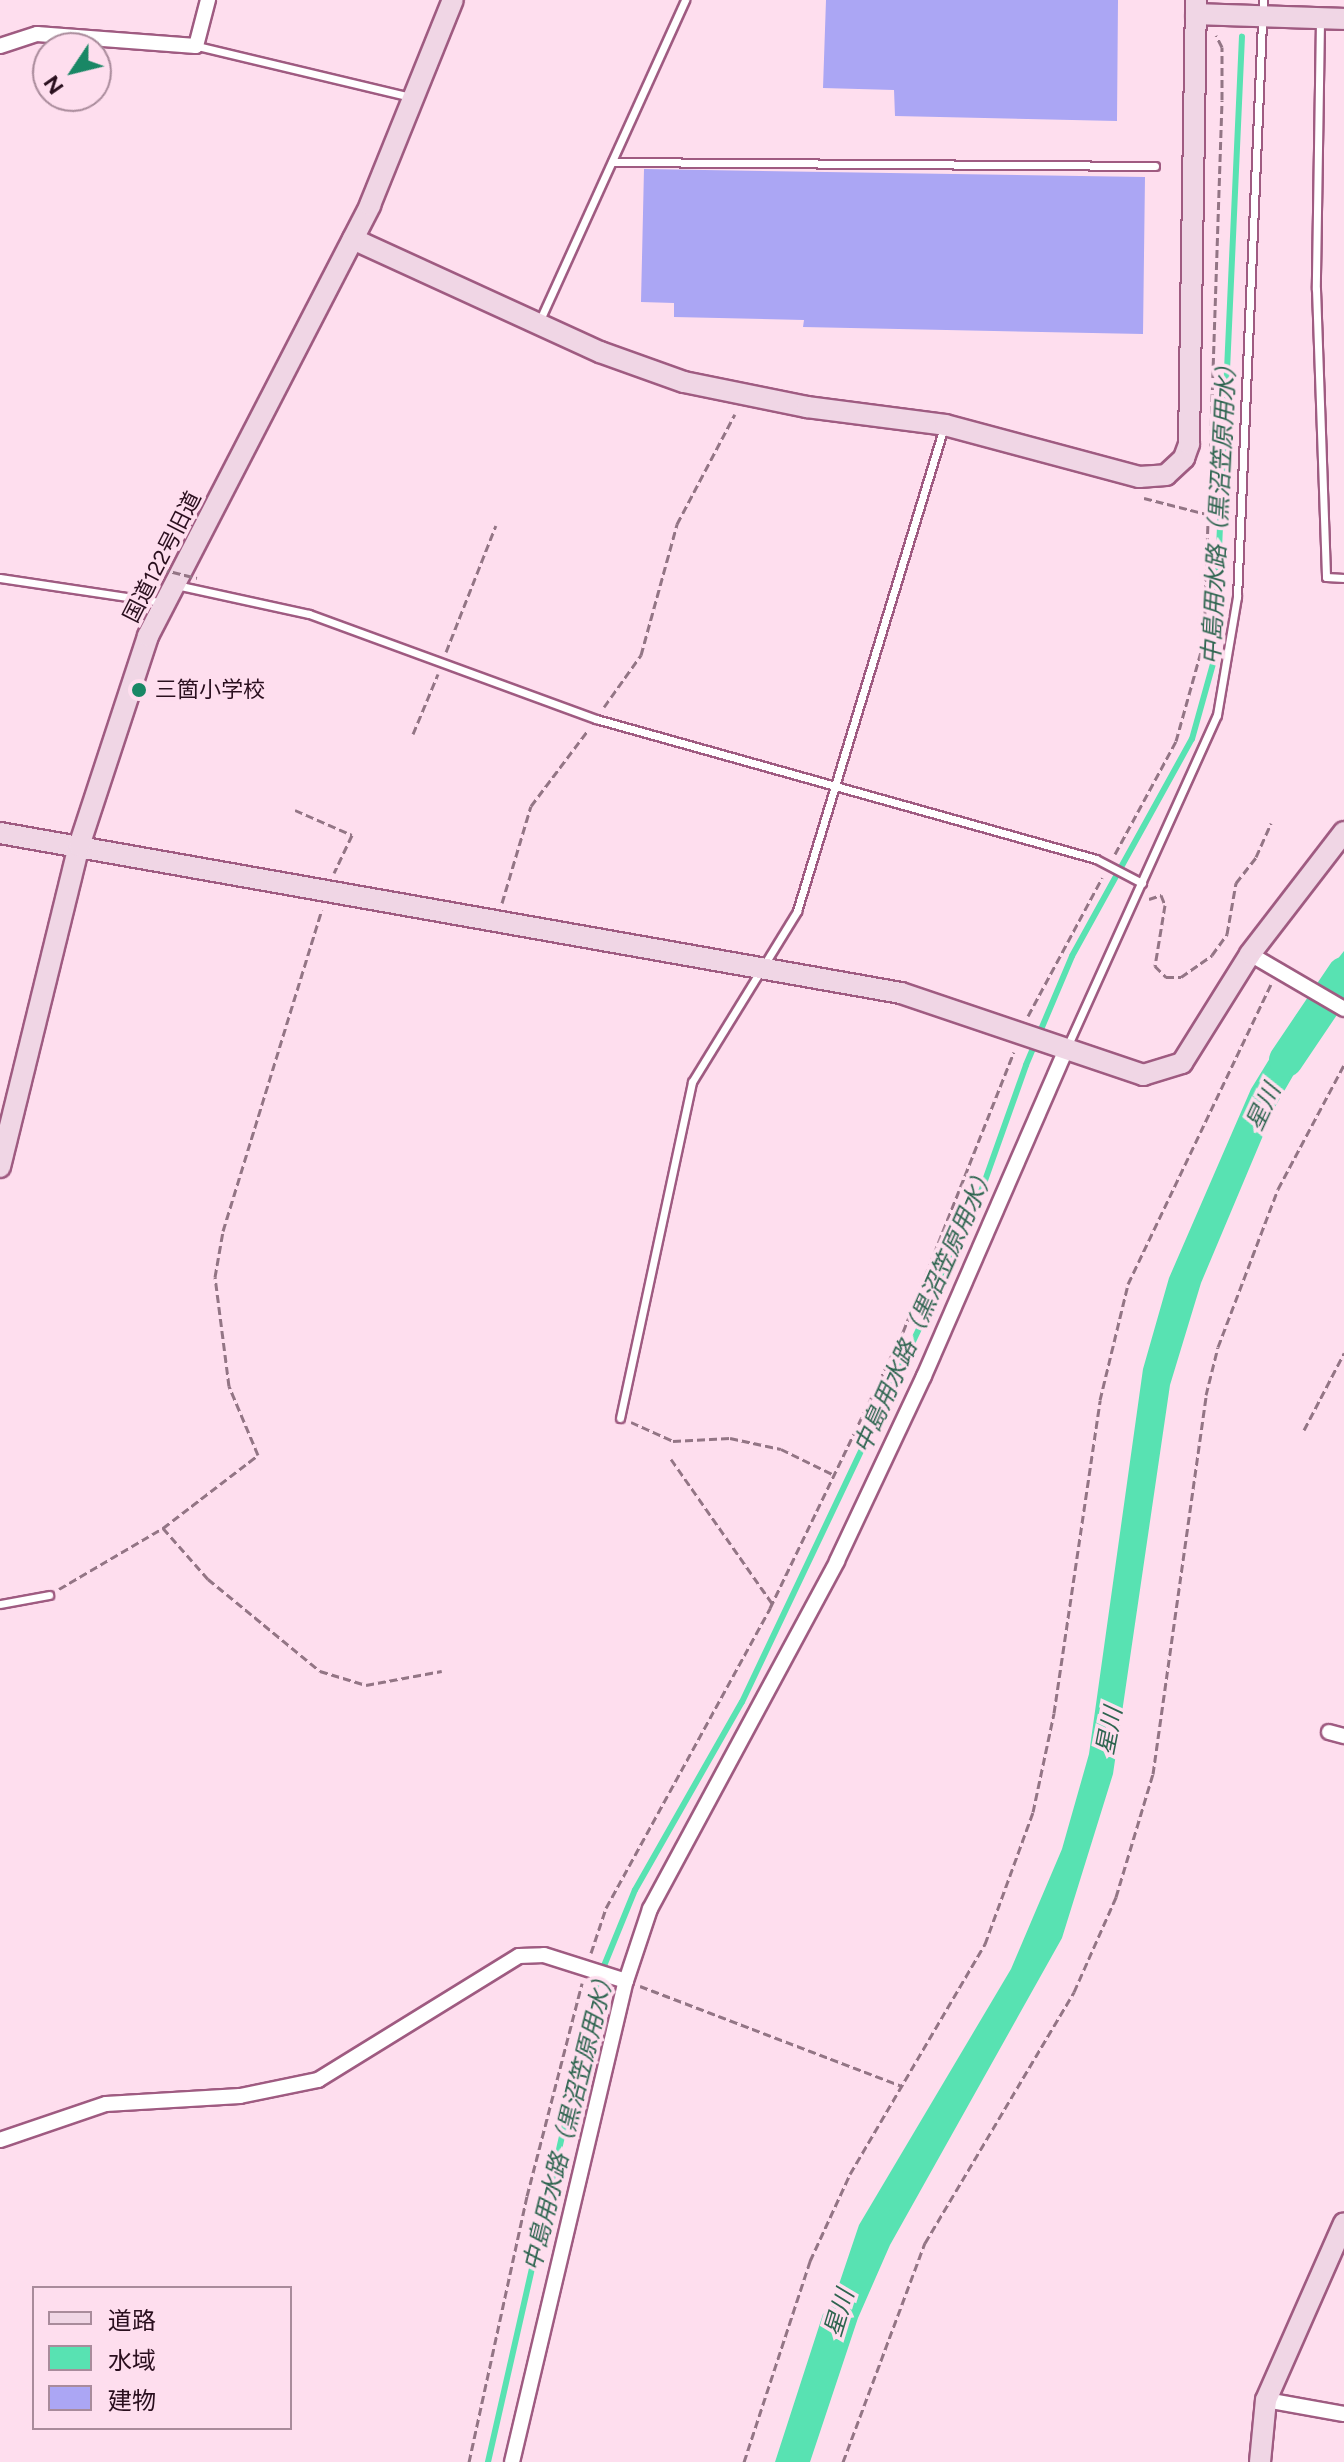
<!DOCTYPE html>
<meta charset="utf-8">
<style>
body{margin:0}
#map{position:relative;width:1344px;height:2462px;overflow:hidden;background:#fedeee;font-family:Figtree,"Noto Sans JP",sans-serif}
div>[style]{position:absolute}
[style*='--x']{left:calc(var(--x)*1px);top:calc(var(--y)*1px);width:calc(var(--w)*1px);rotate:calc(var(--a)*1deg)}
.water>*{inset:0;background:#58e2b2}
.stream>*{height:6px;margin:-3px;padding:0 3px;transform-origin:3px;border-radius:3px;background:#58e2b2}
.river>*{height:34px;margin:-17px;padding:0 17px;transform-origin:17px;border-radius:17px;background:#58e2b2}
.building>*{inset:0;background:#aba6f4}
.path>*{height:3px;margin-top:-1.5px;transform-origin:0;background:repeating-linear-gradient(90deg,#937585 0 8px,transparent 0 12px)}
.roads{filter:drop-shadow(2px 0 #9f5b81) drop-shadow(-2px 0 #9f5b81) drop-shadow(0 2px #9f5b81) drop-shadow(0 -2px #9f5b81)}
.lane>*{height:7px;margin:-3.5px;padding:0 3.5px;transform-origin:3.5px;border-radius:3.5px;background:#fff}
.street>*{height:14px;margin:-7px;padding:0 7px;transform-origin:7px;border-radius:7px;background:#fff}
.secondary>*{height:20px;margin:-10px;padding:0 10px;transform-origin:10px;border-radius:10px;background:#f0d6e5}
.path-bridge>*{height:3px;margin-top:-1.5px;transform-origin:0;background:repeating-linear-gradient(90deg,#937585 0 8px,transparent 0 12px)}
.dots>*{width:22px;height:22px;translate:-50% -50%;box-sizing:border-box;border:4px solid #fedeee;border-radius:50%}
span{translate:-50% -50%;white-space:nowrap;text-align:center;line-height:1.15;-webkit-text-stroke:7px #fedeee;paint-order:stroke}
.street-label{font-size:22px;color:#2a0f1e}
.poi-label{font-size:22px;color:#2a0f1e}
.left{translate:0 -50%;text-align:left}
.water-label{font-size:24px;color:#2d644f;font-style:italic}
.legend{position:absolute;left:32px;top:2286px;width:260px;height:144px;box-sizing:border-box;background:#fedeee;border:2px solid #a98b9b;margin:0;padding:10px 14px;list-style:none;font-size:24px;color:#2a0f1e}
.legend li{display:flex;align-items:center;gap:16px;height:40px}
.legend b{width:40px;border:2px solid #a98b9b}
.north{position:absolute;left:32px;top:32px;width:80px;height:80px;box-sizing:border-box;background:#fedeee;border:2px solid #a98b9b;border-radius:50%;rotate:235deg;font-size:22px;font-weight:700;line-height:32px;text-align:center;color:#2a0f1e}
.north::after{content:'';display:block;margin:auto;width:28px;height:36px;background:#198765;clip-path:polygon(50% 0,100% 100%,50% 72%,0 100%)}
</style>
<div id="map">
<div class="water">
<div style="clip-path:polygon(1344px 951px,1344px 992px,1321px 980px)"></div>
<div style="clip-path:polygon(1297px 1014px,1320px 1029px,1275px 1107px,1201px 1283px,1170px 1385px,1113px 1774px,1062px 1938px,890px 2245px,858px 2318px,810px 2462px,775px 2462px,823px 2314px,831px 2308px,859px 2225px,1011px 1969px,1062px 1849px,1089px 1754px,1143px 1369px,1169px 1278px,1251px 1089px)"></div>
</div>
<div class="stream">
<div style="--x:488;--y:2462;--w:491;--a:-77.2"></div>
<div style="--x:597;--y:1983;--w:100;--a:-67.8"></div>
<div style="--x:635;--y:1890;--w:216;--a:-60.4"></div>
<div style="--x:742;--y:1702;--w:537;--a:-64.63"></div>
<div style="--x:972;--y:1217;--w:161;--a:-70.4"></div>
<div style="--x:1026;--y:1065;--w:118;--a:-67.1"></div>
<div style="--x:1072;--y:956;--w:248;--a:-61.1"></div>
<div style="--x:1192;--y:739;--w:82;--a:-74.4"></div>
<div style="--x:1214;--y:660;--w:624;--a:-87.43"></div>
</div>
<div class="river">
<div style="--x:1286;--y:1060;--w:104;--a:-56"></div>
</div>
<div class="building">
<div style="clip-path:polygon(826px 0,1118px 0,1117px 121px,895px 116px,894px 90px,823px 88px)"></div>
<div style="clip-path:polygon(644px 169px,1145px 177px,1143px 334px,803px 327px,804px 320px,674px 317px,674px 303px,641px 302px)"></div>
</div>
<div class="path">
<div style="--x:1144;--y:498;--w:68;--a:14.4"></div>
<div style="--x:446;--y:652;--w:136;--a:-68.5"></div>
<div style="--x:604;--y:707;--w:64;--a:-54.6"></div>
<div style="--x:641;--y:655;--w:136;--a:-74.6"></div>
<div style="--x:677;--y:524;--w:124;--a:-62.2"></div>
<div style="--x:413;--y:734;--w:65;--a:-67.4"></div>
<div style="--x:295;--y:810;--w:62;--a:23.7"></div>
<div style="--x:352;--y:835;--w:42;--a:115.3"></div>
<div style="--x:1115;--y:854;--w:128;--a:-61.6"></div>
<div style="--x:1176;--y:741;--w:104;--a:-74.4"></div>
<div style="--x:1204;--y:641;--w:541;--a:-88.09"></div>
<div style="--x:1222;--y:100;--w:53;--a:-90"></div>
<div style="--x:1222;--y:47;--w:13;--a:-117"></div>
<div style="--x:1149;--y:899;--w:13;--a:-18"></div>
<div style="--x:1161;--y:895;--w:11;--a:68"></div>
<div style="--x:1165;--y:905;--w:62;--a:99.3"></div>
<div style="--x:1155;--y:966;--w:16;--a:45"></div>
<div style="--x:1166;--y:977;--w:15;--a:0"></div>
<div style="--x:1181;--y:977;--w:38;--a:-35"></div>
<div style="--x:1212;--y:955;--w:26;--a:-54"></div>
<div style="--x:1227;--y:934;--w:52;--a:-80"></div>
<div style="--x:1236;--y:883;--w:33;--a:-52"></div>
<div style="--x:1256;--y:857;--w:37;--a:-66"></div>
<div style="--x:502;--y:903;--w:101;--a:-73.4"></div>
<div style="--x:531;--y:806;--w:95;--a:-53.1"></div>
<div style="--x:1028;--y:1016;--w:157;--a:-61.8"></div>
<div style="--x:631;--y:1422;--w:46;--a:24.3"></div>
<div style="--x:673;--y:1441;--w:57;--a:-3"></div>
<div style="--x:730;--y:1438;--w:52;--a:12.2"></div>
<div style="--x:781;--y:1449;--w:59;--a:26.1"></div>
<div style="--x:1304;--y:1430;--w:87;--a:-62.5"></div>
<div style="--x:671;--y:1459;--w:176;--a:55"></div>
<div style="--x:163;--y:1528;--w:68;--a:48.6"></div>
<div style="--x:208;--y:1579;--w:145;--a:39.4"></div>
<div style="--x:320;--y:1671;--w:48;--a:16.9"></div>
<div style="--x:366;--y:1685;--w:77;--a:-10.4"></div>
<div style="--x:59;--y:1589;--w:121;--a:-30.4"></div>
<div style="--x:163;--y:1528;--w:120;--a:-37.5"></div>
<div style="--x:258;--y:1455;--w:75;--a:-112.8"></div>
<div style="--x:229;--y:1386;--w:110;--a:-97.3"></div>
<div style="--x:215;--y:1277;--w:47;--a:-80.1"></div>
<div style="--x:223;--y:1231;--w:336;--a:-72.9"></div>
<div style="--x:591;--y:1953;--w:47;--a:-71.6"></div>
<div style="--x:606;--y:1908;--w:342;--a:-61.3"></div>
<div style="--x:770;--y:1608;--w:306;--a:-64.3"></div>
<div style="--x:903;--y:1332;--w:301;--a:-68.4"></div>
<div style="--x:640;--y:1986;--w:280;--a:20.9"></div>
<div style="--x:469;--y:2462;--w:272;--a:-77.7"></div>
<div style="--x:527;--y:2196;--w:220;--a:-75.5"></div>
<div style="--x:744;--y:2462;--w:212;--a:-71.8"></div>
<div style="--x:810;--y:2261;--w:96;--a:-65.3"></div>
<div style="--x:850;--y:2174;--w:267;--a:-59.6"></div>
<div style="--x:985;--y:1944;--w:140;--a:-70"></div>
<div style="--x:1033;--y:1812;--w:101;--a:-78"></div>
<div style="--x:1054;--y:1713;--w:316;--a:-81.6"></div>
<div style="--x:1100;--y:1400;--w:119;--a:-76.4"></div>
<div style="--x:1128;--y:1284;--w:332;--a:-64.5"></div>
<div style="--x:843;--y:2462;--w:234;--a:-69.5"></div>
<div style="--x:925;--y:2243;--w:292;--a:-59.3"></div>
<div style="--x:1074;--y:1992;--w:104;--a:-66.1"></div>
<div style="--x:1116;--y:1897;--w:128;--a:-73.3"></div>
<div style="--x:1153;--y:1774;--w:383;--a:-82"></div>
<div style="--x:1206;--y:1395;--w:49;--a:-76"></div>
<div style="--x:1218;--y:1347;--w:169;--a:-69.2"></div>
<div style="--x:1278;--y:1189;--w:140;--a:-62"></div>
</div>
<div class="roads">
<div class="lane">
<div style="--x:1320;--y:21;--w:268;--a:90.9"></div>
<div style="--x:1316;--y:289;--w:288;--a:88"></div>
<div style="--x:1326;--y:577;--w:18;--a:3"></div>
<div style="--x:197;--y:46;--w:220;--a:13.4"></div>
<div style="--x:612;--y:162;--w:543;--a:0.42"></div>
<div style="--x:539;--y:322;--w:354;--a:-65.6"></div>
<div style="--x:0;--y:578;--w:163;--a:8.5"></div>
<div style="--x:176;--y:585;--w:136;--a:12.3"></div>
<div style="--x:309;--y:614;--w:306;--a:20.1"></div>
<div style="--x:596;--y:719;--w:519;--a:15.64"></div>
<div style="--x:1096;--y:859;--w:52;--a:27.6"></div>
<div style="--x:1067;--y:1047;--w:364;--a:-65.7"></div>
<div style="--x:1217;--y:715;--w:120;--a:-80.4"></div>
<div style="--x:1237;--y:597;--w:598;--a:-87.51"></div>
<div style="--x:620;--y:1418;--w:344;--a:-77.9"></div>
<div style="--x:692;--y:1082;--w:201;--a:-58.4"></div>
<div style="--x:797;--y:911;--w:506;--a:-73.11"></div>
<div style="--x:0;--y:1604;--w:50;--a:-10.4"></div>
</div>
<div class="street">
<div style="--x:0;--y:46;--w:39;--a:-18"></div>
<div style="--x:37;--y:34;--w:159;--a:4.3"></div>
<div style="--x:196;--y:46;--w:48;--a:-75.4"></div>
<div style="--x:1250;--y:954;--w:109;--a:30.3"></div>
<div style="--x:1329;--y:1732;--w:16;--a:15"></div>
<div style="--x:0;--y:2140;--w:112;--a:-18.8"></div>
<div style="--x:106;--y:2104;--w:134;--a:-3.4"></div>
<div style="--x:240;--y:2096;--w:80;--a:-11.6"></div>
<div style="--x:318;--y:2080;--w:236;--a:-31.7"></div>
<div style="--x:519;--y:1956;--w:25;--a:-2"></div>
<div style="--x:544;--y:1955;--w:86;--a:17.6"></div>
<div style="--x:1266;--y:2400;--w:79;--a:10.2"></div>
<div style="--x:512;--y:2462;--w:494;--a:-76.7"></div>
<div style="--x:626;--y:1981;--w:76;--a:-71.6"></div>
<div style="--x:650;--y:1909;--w:395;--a:-61.7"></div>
<div style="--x:837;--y:1561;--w:204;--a:-64.8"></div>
<div style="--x:924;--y:1376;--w:356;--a:-66.5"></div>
</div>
<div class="secondary">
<div style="--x:1196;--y:14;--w:148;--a:1.9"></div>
<div style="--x:353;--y:239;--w:272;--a:24.6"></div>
<div style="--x:600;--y:352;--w:89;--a:19.7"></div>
<div style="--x:684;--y:382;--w:126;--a:11.5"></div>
<div style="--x:807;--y:407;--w:139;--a:7.4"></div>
<div style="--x:945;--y:425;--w:201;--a:15"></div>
<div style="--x:1139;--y:477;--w:27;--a:-4"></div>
<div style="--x:1166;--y:475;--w:25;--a:-43"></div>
<div style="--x:1184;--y:458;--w:15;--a:-70"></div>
<div style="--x:1189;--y:444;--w:444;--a:-89.1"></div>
<div style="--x:0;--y:833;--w:915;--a:10.07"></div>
<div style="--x:901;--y:993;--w:256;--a:18.7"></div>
<div style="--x:1143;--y:1075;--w:41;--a:-17.1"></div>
<div style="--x:1182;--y:1063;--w:128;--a:-58"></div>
<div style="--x:1250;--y:954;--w:154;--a:-52.4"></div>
<div style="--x:0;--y:1167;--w:331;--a:-76.2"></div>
<div style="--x:79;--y:846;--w:221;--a:-71.8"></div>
<div style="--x:148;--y:636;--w:485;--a:-62.7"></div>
<div style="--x:370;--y:205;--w:221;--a:-68"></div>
<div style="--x:1260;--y:2462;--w:62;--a:-84.5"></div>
<div style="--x:1266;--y:2400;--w:193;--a:-66.2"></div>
</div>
</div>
<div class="path-bridge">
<div style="--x:161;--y:569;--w:37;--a:14"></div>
</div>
<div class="dots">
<div style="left:139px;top:690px;background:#198765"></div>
</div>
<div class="street-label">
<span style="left:162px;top:557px;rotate:-63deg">国道122号旧道</span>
</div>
<div class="poi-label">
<span class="left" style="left:155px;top:690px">三箇小学校</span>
</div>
<div class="water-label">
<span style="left:1219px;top:509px;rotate:-87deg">中島用水路（黒沼笠原用水）</span>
<span style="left:1263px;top:1107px;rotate:-65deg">星川</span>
<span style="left:924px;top:1309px;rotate:-66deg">中島用水路（黒沼笠原用水）</span>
<span style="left:1109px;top:1731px;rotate:-79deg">星川</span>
<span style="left:569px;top:2119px;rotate:-76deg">中島用水路（黒沼笠原用水）</span>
<span style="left:839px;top:2313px;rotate:-73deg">星川</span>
</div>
<ul class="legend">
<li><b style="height:10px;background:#f0d6e5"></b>道路</li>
<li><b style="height:22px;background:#58e2b2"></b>水域</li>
<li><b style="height:22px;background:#aba6f4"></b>建物</li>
</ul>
<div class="north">N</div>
</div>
